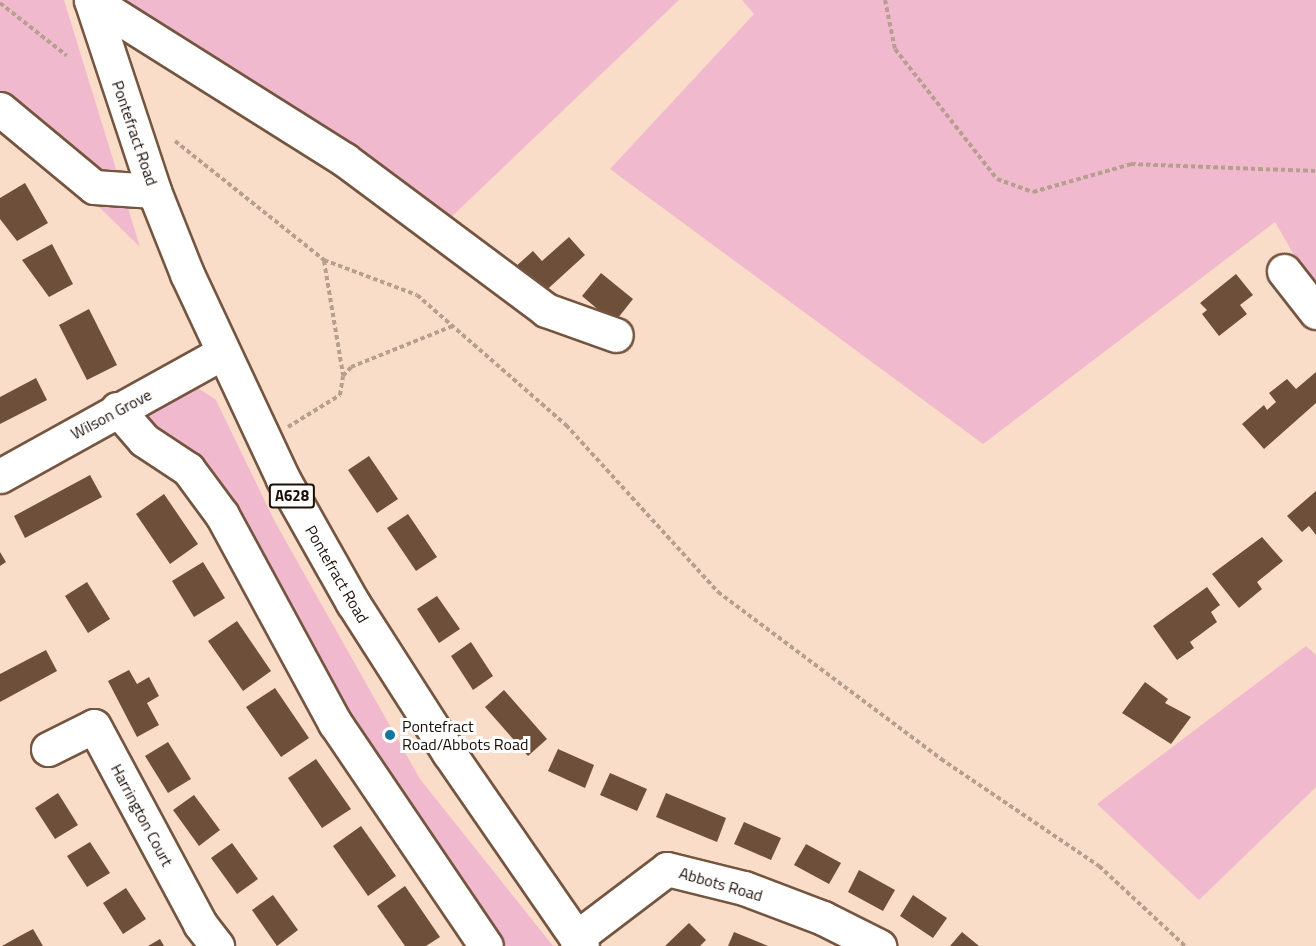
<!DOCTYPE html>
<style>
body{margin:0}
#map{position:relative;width:1316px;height:946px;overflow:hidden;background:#faddc9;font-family:"Titillium Web",sans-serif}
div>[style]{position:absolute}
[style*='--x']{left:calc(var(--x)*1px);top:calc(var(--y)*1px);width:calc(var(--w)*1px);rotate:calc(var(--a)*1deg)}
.green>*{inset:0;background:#f1b9cd}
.building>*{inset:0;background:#6e4f3a}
.path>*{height:4px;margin-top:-2px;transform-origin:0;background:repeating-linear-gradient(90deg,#b79f8f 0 4.5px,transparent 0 7.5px)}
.roads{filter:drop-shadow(2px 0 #745540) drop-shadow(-2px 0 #745540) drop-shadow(0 2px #745540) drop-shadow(0 -2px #745540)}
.minor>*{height:33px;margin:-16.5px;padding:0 16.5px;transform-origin:16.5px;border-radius:16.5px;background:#fff}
.highway>*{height:33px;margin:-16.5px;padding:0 16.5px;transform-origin:16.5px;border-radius:16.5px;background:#fff}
.dots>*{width:16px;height:16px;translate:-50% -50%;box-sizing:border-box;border:3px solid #fff;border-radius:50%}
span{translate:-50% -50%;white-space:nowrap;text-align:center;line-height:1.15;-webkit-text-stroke:6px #fff;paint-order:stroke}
.shield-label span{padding:2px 4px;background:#fff;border:2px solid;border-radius:4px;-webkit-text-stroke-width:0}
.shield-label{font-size:15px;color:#1d1008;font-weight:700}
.street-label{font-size:16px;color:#1d1008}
.poi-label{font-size:16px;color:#1d1008}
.left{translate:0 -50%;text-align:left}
</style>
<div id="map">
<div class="green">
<div style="clip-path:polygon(0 0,64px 0,140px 247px,0 110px)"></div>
<div style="clip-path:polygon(118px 0,679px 0,427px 240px,126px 21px)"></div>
<div style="clip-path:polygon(742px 0,1316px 0,1316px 293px,1275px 222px,983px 444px,610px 169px,754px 14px)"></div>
<div style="clip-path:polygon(198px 388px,216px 400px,275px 522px,420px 779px,553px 946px,494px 946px,146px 420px,154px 406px)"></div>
<div style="clip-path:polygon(1306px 646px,1316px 655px,1316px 787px,1199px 900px,1097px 804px)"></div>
</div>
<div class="building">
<div style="clip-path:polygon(25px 183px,48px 223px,17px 241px,0 219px,0 198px)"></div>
<div style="clip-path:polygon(569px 237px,585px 255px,540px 296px,514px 268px,533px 251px,542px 261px)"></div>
<div style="clip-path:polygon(52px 244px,73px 284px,49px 297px,22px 260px)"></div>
<div style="clip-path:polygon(601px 273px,633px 299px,614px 323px,582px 296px)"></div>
<div style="clip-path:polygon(1236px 274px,1253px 295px,1240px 305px,1247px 314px,1219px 336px,1202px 314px,1207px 310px,1200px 303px)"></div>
<div style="clip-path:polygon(89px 309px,117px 365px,87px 380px,59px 325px)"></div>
<div style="clip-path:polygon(1316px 372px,1316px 403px,1264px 449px,1242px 424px,1264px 405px,1267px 410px,1276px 402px,1269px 393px,1287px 379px,1296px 389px)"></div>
<div style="clip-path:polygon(36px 378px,47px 400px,0 424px,0 397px)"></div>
<div style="clip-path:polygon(369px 456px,398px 499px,377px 513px,348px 470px)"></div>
<div style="clip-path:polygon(90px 475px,102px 497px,25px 538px,14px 516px)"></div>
<div style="clip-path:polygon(1316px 491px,1316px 535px,1309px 526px,1302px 532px,1287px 516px)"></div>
<div style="clip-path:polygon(164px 494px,198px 544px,170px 564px,136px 514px)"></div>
<div style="clip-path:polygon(408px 514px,437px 557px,416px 571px,387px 528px)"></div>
<div style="clip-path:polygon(1262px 537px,1283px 561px,1257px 582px,1262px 589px,1239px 608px,1212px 574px)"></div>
<div style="clip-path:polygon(0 552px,6px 562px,0 566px)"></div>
<div style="clip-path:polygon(203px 562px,225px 598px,194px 617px,172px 581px)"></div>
<div style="clip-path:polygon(87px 582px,110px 619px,88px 633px,65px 596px)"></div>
<div style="clip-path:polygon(1207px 587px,1220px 605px,1211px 612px,1217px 622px,1190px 642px,1194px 648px,1177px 660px,1153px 626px)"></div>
<div style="clip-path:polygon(437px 596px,460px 629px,439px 643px,417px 609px)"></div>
<div style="clip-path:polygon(237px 621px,271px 671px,243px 691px,208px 641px)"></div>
<div style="clip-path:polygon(471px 642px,493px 676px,473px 690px,451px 656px)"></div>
<div style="clip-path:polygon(46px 650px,57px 671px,0 702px,0 674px)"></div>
<div style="clip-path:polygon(129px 670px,137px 684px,149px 677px,159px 696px,147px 703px,159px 725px,137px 737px,108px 681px)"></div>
<div style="clip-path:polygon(1145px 682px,1168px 699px,1165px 703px,1191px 717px,1171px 744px,1122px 713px)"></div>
<div style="clip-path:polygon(275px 688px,309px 738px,281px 757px,246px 707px)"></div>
<div style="clip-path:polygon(504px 690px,547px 739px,528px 756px,485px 707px)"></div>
<div style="clip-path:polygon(168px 742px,191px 779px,168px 793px,145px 756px)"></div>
<div style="clip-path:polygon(558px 749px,594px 765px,585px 788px,548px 771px)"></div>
<div style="clip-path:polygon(316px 759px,351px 809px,322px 828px,288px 778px)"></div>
<div style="clip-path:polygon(610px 773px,647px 789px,637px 811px,600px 795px)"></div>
<div style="clip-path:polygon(58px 793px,78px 825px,55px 839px,35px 808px)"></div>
<div style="clip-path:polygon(666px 793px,726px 818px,717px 842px,656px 817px)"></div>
<div style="clip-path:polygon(194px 795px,220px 830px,199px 846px,173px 810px)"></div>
<div style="clip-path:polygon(744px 822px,781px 838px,771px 860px,734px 844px)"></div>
<div style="clip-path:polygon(361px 826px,396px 876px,368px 896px,333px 846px)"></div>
<div style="clip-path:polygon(90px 842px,110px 873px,87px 887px,67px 856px)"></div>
<div style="clip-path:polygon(232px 843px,258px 879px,237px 894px,211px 858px)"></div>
<div style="clip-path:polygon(806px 844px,841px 863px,829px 884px,794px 865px)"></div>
<div style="clip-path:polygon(859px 870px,895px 890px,883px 911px,848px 892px)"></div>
<div style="clip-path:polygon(405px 886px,440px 937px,426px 946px,405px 946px,377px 906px)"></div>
<div style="clip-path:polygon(126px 888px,146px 919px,123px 934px,103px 903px)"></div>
<div style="clip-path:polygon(273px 895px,298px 930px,277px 946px,252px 910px)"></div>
<div style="clip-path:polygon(913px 895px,947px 918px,933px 938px,900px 916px)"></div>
<div style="clip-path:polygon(689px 923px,706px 940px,700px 946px,665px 946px)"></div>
<div style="clip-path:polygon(33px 929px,43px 946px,2px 946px,18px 937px)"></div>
<div style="clip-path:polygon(734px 932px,768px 946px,728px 946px)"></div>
<div style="clip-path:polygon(962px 932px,979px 946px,950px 946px)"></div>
<div style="clip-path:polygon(160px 939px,164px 946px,148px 946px)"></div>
</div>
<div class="path">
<div style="--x:885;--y:0;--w:50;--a:78.5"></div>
<div style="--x:895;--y:49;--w:165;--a:51.9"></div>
<div style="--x:997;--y:179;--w:38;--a:20"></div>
<div style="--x:1033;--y:192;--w:102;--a:-15.9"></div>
<div style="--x:1131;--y:164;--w:185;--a:2.2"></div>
<div style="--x:0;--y:3;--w:85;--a:38.3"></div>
<div style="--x:175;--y:141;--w:191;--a:38.6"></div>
<div style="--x:324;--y:260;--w:99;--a:20.6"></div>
<div style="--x:417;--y:295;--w:198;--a:41.1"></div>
<div style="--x:566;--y:425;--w:226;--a:47.7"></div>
<div style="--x:718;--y:592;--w:279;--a:36.8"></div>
<div style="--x:941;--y:759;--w:191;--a:34.1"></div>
<div style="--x:1099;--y:866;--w:117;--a:42.9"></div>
<div style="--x:324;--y:261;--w:116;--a:80.5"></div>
<div style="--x:288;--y:427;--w:61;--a:-31.6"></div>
<div style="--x:340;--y:395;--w:19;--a:-81"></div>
<div style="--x:343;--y:376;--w:12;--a:-48"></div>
<div style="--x:351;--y:367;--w:110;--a:-21.9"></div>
</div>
<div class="roads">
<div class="minor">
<div style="--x:91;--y:0;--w:300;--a:32.2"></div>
<div style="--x:345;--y:160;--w:251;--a:36.7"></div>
<div style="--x:546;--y:310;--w:74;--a:19.7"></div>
<div style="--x:0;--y:109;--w:122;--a:39.7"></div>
<div style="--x:94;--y:187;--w:60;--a:3.8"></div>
<div style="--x:1284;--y:271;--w:52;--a:52"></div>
<div style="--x:117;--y:409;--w:41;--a:48.9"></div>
<div style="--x:144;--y:440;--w:53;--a:33.4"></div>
<div style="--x:188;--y:469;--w:57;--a:53.5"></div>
<div style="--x:222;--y:515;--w:237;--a:61.5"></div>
<div style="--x:335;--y:723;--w:269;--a:55.9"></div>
<div style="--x:0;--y:476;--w:254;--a:-29"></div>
<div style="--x:48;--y:749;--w:51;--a:-26.6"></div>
<div style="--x:94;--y:726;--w:225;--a:61.8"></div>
<div style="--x:200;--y:924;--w:28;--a:52"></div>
<div style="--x:576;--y:938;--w:114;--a:-37.2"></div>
<div style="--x:667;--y:869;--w:79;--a:13.9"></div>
<div style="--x:744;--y:888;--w:85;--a:20.8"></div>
<div style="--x:823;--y:918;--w:63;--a:26.6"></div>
</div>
<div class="highway">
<div style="--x:91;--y:0;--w:201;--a:71.7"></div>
<div style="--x:154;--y:191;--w:89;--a:68.3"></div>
<div style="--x:187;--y:274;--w:226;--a:64.9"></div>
<div style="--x:283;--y:479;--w:142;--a:60.6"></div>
<div style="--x:353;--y:603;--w:178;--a:57.4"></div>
<div style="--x:449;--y:753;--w:234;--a:55.4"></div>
</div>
</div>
<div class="dots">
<div style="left:390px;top:735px;background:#1475a2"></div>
</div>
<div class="shield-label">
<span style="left:292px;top:496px">A628</span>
</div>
<div class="street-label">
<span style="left:135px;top:133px;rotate:71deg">Pontefract Road</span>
<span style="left:111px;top:414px;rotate:-28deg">Wilson Grove</span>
<span style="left:337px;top:574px;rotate:60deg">Pontefract Road</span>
<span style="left:142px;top:815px;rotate:62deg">Harrington Court</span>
<span style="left:721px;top:884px;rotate:16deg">Abbots Road</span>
</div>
<div class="poi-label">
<span class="left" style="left:402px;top:735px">Pontefract<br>Road/Abbots Road</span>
</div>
</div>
